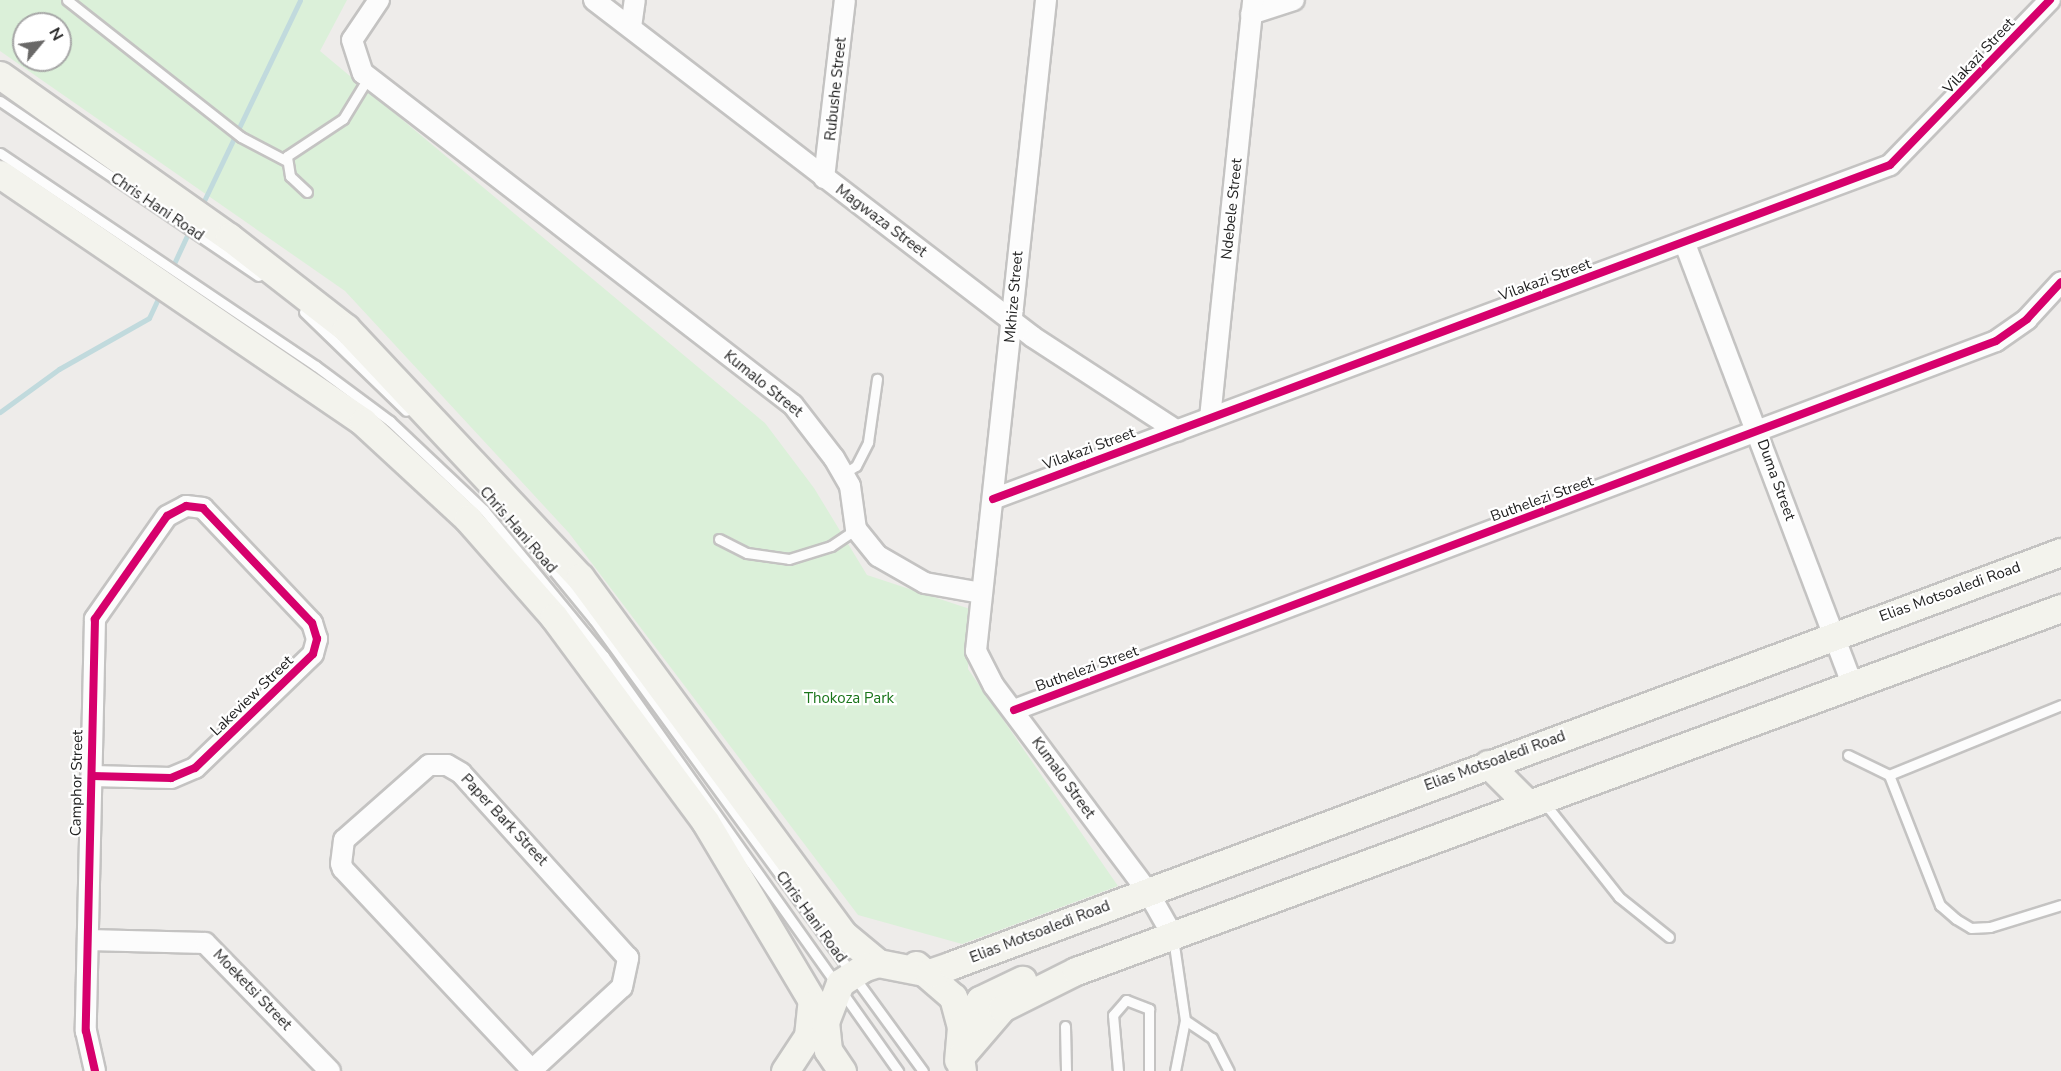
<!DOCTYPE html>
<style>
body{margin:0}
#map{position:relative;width:2061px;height:1071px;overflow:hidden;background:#eeecea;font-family:"Nunito Sans",sans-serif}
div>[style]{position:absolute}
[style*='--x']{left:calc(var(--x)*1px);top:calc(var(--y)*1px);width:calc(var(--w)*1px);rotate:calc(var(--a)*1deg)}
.park>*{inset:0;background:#dbf0d9}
.stream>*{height:5px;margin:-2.5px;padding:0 2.5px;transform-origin:2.5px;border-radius:2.5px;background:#c1dadd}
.roads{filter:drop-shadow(2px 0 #c4c3c2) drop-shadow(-2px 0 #c4c3c2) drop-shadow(0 2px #c4c3c2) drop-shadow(0 -2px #c4c3c2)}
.lane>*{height:9px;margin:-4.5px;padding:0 4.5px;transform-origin:4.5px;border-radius:4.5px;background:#fcfcfc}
.street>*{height:20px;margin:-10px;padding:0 10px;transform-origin:10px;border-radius:10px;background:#fcfcfc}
.secondary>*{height:27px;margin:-13.5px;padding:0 13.5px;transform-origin:13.5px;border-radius:13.5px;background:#f3f3ed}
.cycleway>*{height:8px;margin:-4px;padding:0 4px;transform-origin:4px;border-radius:4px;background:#d6006c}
span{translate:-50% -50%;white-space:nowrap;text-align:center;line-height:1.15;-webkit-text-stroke:4.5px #fff;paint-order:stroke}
.street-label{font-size:15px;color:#212121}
.park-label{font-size:15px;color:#19751a}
.north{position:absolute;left:12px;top:12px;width:60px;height:60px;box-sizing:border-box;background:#fff;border:2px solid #a6a6a6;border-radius:50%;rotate:61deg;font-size:16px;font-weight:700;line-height:24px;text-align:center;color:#212121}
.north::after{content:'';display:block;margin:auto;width:21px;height:27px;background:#696867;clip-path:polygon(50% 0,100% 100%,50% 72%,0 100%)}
</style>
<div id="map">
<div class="park">
<div style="clip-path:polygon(evenodd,0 0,347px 0,320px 51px,765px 423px,814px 488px,867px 575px,970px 609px,968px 669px,1118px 886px,962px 944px,858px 915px,569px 533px,345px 291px,0 51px,0 0,24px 24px,60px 24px,60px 60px,24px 60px,24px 24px)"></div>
</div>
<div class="stream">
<div style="--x:201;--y:207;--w:229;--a:-64.4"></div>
<div style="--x:171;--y:270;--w:45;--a:-65.1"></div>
<div style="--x:0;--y:412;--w:73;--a:-36.1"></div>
<div style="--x:59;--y:369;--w:103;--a:-29.5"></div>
<div style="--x:149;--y:318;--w:29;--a:-65"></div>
</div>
<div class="roads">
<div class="lane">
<div style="--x:67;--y:0;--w:221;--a:38.2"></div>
<div style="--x:241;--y:137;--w:50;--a:27.6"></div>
<div style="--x:0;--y:101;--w:312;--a:34.1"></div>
<div style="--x:0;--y:153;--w:381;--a:34"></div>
<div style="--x:316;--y:366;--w:92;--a:36.6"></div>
<div style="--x:390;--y:421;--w:129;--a:43.4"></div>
<div style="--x:484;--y:510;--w:189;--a:50.6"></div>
<div style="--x:604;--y:656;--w:509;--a:54.68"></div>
<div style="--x:307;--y:192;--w:23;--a:-137"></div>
<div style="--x:290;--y:176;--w:20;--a:-99"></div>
<div style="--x:287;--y:156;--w:67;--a:-33.5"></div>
<div style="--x:343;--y:119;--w:48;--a:-58.6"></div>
<div style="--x:304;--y:312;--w:142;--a:44.1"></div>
<div style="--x:843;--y:474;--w:15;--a:-32"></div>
<div style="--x:856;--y:466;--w:27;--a:-63"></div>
<div style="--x:868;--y:442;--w:64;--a:-81.9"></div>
<div style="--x:719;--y:539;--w:31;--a:27"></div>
<div style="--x:747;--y:553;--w:42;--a:8.1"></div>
<div style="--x:789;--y:559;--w:44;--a:-17.2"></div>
<div style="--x:831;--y:546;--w:30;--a:-34"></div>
<div style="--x:529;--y:541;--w:102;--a:50.6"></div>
<div style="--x:594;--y:620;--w:558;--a:53.89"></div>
<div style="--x:1848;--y:755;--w:46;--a:26"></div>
<div style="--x:1889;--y:775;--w:186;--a:-22.1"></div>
<div style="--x:1889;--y:775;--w:140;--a:68.6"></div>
<div style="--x:1940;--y:905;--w:21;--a:41"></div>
<div style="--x:1956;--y:919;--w:17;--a:31"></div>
<div style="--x:1971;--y:928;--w:19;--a:-3"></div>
<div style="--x:1990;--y:927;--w:74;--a:-17.2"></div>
<div style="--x:1543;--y:801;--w:122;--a:51.6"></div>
<div style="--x:1619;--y:897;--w:64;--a:38.7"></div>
<div style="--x:1173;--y:938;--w:83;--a:81.7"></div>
<div style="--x:1185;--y:1020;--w:52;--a:101.1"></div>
<div style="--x:1185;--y:1020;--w:32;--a:34"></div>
<div style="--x:1212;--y:1038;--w:37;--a:63"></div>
<div style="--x:1065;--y:1026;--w:45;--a:88.7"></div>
<div style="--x:1118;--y:1071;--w:56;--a:-95.1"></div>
<div style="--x:1113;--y:1015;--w:20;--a:-49"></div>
<div style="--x:1126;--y:1000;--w:25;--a:21"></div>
<div style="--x:1149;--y:1009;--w:62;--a:90"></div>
</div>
<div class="street">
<div style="--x:379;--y:0;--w:48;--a:124"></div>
<div style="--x:352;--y:40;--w:35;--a:72"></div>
<div style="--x:363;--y:73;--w:543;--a:37.67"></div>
<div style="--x:793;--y:405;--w:67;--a:52.3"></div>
<div style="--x:834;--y:458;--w:32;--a:60"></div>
<div style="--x:850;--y:486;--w:43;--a:82.1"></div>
<div style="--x:856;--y:529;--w:35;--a:51"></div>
<div style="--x:878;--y:556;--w:54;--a:29.9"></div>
<div style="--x:925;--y:583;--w:58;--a:10"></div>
<div style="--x:594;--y:0;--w:553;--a:37.51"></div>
<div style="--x:1033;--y:337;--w:172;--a:33.1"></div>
<div style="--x:1046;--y:0;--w:655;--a:96.14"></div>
<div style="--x:976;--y:651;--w:39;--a:63"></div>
<div style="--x:994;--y:686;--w:257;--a:53.2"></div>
<div style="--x:1148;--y:892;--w:51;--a:60.4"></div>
<div style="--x:1251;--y:14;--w:45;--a:-18"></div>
<div style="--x:631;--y:27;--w:27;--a:-82"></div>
<div style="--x:824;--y:178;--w:179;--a:-83.3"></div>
<div style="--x:1685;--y:244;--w:471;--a:69.2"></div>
<div style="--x:1210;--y:418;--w:420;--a:-84.1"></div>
<div style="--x:993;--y:499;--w:957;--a:-20.42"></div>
<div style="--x:1890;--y:165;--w:230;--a:-45.9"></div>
<div style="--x:1014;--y:710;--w:1049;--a:-20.59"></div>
<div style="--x:1996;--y:341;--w:38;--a:-35"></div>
<div style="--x:2027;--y:319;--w:50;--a:-47.4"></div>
<div style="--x:92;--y:776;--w:79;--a:1.5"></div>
<div style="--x:171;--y:778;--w:26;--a:-23"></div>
<div style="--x:195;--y:768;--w:164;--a:-44"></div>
<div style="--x:313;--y:654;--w:16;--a:-75"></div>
<div style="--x:317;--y:639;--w:17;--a:-107"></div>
<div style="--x:312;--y:623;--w:158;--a:-133.5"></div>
<div style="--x:203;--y:508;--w:17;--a:-173"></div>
<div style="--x:186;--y:506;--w:21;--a:152"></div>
<div style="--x:167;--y:516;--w:126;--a:125"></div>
<div style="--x:95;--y:619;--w:412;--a:91.3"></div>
<div style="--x:86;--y:1031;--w:41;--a:77.3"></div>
<div style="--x:89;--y:940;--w:116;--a:1.5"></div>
<div style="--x:205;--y:943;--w:179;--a:45.7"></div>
<div style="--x:532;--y:1070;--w:122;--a:-42.7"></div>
<div style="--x:622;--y:987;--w:30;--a:-78"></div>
<div style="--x:628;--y:958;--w:249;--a:-132.1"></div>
<div style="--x:461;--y:773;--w:16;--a:-150"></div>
<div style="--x:447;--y:765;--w:18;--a:180"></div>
<div style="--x:429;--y:765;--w:113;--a:138.6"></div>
<div style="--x:344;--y:840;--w:24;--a:97"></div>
<div style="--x:341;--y:864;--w:5;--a:68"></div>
<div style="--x:343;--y:869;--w:277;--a:46.8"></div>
</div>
<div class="secondary">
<div style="--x:0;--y:75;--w:281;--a:35.3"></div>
<div style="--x:229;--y:237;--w:148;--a:37.9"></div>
<div style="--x:346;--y:328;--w:342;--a:46.8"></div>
<div style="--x:580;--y:577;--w:443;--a:53.6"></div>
<div style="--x:843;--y:934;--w:45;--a:39.6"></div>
<div style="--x:0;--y:174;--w:440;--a:34.3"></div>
<div style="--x:363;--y:422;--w:143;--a:42.7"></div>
<div style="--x:468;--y:519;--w:130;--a:48.7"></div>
<div style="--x:554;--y:617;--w:254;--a:53.5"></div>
<div style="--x:705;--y:821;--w:234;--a:59.2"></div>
<div style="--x:1488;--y:764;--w:57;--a:45"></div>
<div style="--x:916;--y:965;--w:49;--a:40.9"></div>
<div style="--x:953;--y:997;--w:31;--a:75"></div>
<div style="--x:961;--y:1027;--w:33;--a:95"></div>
<div style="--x:961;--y:1027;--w:33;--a:-55"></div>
<div style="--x:980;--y:1000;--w:47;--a:-25.5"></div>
<div style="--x:785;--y:1071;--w:42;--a:-56.7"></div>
<div style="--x:808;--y:1036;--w:31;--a:-84"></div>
<div style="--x:842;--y:1071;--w:25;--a:-124"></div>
<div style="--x:828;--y:1050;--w:28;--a:-96"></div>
<div style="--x:825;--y:1022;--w:42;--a:-69"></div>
<div style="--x:840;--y:983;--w:30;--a:-33"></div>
<div style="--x:865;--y:967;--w:14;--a:-17"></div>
<div style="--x:878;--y:963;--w:52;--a:11.1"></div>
<div style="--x:929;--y:973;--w:24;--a:-19"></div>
<div style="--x:952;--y:965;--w:1183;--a:-20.43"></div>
<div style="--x:962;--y:1071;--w:14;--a:-98"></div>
<div style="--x:960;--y:1057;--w:65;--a:-49.4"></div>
<div style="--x:1002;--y:1008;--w:83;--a:-26.6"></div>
<div style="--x:1076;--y:971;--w:1050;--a:-20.23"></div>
</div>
</div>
<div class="cycleway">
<div style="--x:993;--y:499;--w:957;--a:-20.42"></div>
<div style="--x:1890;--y:165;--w:230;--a:-45.9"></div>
<div style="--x:1014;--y:710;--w:1049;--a:-20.59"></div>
<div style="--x:1996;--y:341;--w:38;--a:-35"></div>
<div style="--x:2027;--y:319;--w:50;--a:-47.4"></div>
<div style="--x:92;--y:776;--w:79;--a:1.5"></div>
<div style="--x:171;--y:778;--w:26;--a:-23"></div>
<div style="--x:195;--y:768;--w:164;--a:-44"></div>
<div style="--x:313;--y:654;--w:16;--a:-75"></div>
<div style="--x:317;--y:639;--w:17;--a:-107"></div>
<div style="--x:312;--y:623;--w:158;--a:-133.5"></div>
<div style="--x:203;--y:508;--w:17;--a:-173"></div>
<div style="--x:186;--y:506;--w:21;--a:152"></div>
<div style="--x:167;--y:516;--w:126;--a:125"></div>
<div style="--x:95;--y:619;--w:412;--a:91.3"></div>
<div style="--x:86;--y:1031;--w:41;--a:77.3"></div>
</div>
<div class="street-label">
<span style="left:1979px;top:56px;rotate:-47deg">Vilakazi Street</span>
<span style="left:836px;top:89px;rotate:-84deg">Rubushe Street</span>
<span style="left:157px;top:207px;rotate:34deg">Chris Hani Road</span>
<span style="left:1232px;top:209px;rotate:-84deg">Ndebele Street</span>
<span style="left:881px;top:221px;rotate:37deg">Magwaza Street</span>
<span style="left:1545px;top:280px;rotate:-20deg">Vilakazi Street</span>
<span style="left:1014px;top:297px;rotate:-85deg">Mkhize Street</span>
<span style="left:763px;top:384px;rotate:39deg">Kumalo Street</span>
<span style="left:1089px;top:449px;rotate:-20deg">Vilakazi Street</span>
<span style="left:1776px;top:480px;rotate:70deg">Duma Street</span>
<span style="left:1542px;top:499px;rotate:-20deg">Buthelezi Street</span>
<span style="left:518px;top:530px;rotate:49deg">Chris Hani Road</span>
<span style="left:1950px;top:592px;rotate:-20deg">Elias Motsoaledi Road</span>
<span style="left:1087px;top:669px;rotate:-20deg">Buthelezi Street</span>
<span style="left:252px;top:696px;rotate:-44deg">Lakeview Street</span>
<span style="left:1495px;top:761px;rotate:-20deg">Elias Motsoaledi Road</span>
<span style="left:1063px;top:778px;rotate:54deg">Kumalo Street</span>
<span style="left:77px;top:783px;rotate:-89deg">Camphor Street</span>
<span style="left:504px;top:820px;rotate:47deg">Paper Bark Street</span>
<span style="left:811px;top:917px;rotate:54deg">Chris Hani Road</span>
<span style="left:1040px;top:932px;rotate:-21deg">Elias Motsoaledi Road</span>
<span style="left:252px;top:990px;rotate:46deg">Moeketsi Street</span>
</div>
<div class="park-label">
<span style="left:849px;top:699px">Thokoza Park</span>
</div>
<div class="north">N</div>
</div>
